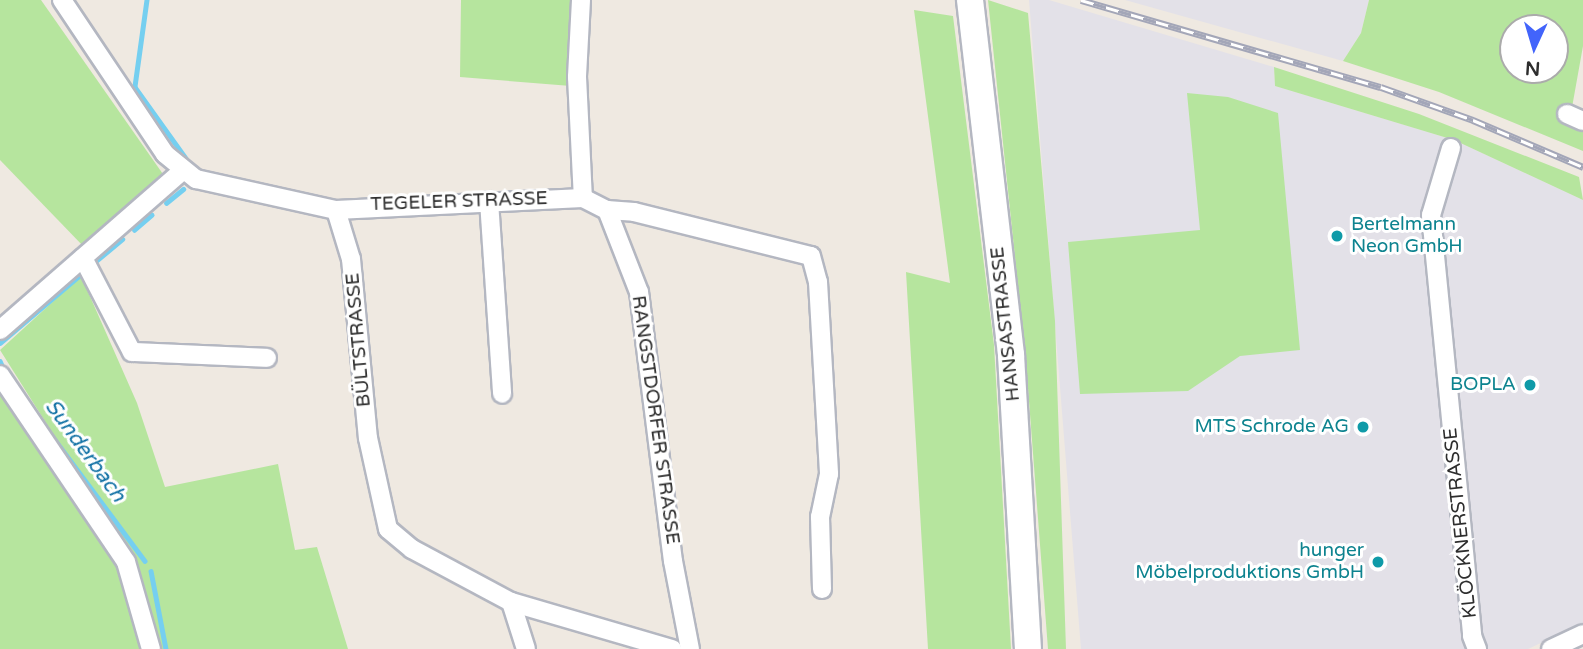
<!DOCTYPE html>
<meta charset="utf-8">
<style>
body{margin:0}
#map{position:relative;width:1583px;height:649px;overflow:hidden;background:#efe9e1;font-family:"Varela Round",sans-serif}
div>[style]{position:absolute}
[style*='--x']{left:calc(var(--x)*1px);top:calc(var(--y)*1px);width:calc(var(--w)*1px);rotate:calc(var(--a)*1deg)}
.industrial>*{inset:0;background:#e3e1e8}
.green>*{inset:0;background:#b6e59e}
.stream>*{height:4.5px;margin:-2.25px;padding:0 2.25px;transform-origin:2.25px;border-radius:2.25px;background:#75cff0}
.roads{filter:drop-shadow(2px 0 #b4b7c1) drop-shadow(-2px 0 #b4b7c1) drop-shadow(0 2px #b4b7c1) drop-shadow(0 -2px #b4b7c1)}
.street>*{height:18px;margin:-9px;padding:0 9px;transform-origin:9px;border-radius:9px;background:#fff}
.secondary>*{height:26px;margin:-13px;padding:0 13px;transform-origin:13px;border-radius:13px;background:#fff}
.rail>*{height:7px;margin-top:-3.5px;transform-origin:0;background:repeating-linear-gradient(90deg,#fff 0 13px,#a3a6b8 0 26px);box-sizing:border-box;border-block:2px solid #a3a6b8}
.dots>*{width:19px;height:19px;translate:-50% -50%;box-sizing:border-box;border:4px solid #fff;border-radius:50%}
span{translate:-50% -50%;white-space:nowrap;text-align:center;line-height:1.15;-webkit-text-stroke:6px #fff;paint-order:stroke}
.street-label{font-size:19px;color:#2e2e2e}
.culture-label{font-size:19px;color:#0d838f}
.left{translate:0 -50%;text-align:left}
.right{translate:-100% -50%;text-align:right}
.water-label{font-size:21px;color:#0d6fa3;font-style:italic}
.north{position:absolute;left:1499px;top:14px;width:70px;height:70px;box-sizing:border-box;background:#fff;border:2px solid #ababab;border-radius:50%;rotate:184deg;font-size:19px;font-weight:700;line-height:28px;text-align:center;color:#2e2e2e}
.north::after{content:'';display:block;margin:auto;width:24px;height:32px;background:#4264fb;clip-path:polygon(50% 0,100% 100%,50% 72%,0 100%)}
</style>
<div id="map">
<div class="industrial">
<div style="clip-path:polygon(1029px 0,1049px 0,1274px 67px,1275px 86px,1454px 140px,1583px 200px,1583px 623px,1528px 649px,1081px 649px)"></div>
<div style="clip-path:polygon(1125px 0,1369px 0,1361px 33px,1343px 61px)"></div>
</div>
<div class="green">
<div style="clip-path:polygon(0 0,41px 0,165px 177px,85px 248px,0 160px)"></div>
<div style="clip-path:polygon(461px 0,573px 0,568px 37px,571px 86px,460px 77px)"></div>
<div style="clip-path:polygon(988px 0,1028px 13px,1055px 321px,1066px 649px,1048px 649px,1026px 362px)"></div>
<div style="clip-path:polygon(evenodd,1369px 0,1583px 0,1583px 46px,1571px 113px,1583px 119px,1583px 151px,1439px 92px,1343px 61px,1361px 33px,1369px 0,1513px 28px,1555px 28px,1555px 70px,1513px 70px,1513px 28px)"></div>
<div style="clip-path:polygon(914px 10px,953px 16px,994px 345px,1011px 649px,928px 649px,906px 272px,950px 283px)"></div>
<div style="clip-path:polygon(1274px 67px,1419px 114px,1579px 177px,1583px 200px,1454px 140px,1275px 86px)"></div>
<div style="clip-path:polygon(1187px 93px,1228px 97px,1278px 113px,1300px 350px,1240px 356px,1188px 391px,1080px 394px,1068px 242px,1200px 230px)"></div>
<div style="clip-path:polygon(81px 276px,137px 403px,165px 487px,278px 464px,295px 550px,317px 547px,348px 649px,157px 649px,128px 553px,0 350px)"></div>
<div style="clip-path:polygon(0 390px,113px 550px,147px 649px,0 649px)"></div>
</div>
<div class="stream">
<div style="--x:147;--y:0;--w:88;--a:97.9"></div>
<div style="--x:135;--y:87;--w:90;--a:54.5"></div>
<div style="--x:166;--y:203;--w:22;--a:-39"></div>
<div style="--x:134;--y:230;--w:23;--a:-41"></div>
<div style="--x:96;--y:261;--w:34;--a:-40"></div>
<div style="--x:0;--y:343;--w:105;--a:-40.4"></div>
<div style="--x:0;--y:361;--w:12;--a:66"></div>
<div style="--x:41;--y:421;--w:174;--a:53.4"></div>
<div style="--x:151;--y:571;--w:79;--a:79.1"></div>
</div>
<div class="roads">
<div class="street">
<div style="--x:62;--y:0;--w:185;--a:56.2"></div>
<div style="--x:165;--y:154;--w:40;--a:39"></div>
<div style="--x:196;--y:179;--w:143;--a:12.5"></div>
<div style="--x:336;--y:210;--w:247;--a:-2.8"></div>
<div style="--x:583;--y:198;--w:27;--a:27"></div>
<div style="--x:607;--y:210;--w:88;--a:68.7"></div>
<div style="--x:639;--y:292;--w:271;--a:82.8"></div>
<div style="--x:673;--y:561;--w:90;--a:79.1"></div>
<div style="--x:581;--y:0;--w:77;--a:93"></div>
<div style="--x:577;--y:77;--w:121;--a:87.2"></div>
<div style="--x:1567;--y:114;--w:17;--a:24"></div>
<div style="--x:1451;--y:148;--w:70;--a:106.6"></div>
<div style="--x:1431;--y:215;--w:423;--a:84.4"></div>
<div style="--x:1472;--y:636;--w:14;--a:69"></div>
<div style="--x:489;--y:201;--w:193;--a:86.1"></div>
<div style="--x:336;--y:210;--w:51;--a:73"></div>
<div style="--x:351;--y:259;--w:180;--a:84.6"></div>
<div style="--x:368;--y:438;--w:93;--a:77.6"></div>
<div style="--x:388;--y:529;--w:31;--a:40"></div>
<div style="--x:412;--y:549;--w:112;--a:28.2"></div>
<div style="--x:511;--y:602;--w:168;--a:16.3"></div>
<div style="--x:607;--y:210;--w:27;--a:4"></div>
<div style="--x:634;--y:212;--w:182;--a:14"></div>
<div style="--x:811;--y:256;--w:27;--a:75"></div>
<div style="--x:818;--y:282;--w:192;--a:86.7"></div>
<div style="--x:829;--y:474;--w:44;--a:101.8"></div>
<div style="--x:820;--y:517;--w:72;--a:88.4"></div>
<div style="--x:83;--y:258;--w:106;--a:62.5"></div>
<div style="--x:132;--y:352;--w:135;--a:2.5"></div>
<div style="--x:0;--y:330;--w:240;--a:-41.1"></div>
<div style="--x:0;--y:375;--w:225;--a:56"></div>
<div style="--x:126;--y:562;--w:91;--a:74"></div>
<div style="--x:511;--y:602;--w:49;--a:72.3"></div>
<div style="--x:1551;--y:649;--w:35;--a:-25"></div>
</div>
<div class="secondary">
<div style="--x:970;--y:0;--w:357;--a:83.4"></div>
<div style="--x:1011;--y:355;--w:294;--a:86.7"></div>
</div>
</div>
<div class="rail">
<div style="--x:1081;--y:0;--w:312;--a:16.2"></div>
<div style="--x:1381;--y:87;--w:98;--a:19.7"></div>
<div style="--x:1473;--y:120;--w:120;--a:23.1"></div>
</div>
<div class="dots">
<div style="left:1337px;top:236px;background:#0f9aa8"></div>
<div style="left:1530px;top:385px;background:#0f9aa8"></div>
<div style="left:1363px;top:427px;background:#0f9aa8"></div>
<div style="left:1378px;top:562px;background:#0f9aa8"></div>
</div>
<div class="street-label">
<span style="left:459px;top:202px;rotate:-2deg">TEGELER STRASSE</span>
<span style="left:1006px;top:324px;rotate:-96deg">HANSASTRASSE</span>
<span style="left:359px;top:340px;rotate:-95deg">BÜLTSTRASSE</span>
<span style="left:655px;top:420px;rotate:82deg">RANGSTDORFER STRASSE</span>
<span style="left:1461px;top:523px;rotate:-96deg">KLÖCKNERSTRASSE</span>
</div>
<div class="culture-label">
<span class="left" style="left:1351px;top:236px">Bertelmann<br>Neon GmbH</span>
<span class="right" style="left:1516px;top:385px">BOPLA</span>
<span class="right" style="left:1349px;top:427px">MTS Schrode AG</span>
<span class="right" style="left:1364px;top:562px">hunger<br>Möbelproduktions GmbH</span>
</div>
<div class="water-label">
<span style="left:85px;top:451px;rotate:54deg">Sunderbach</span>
</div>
<div class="north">N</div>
</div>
